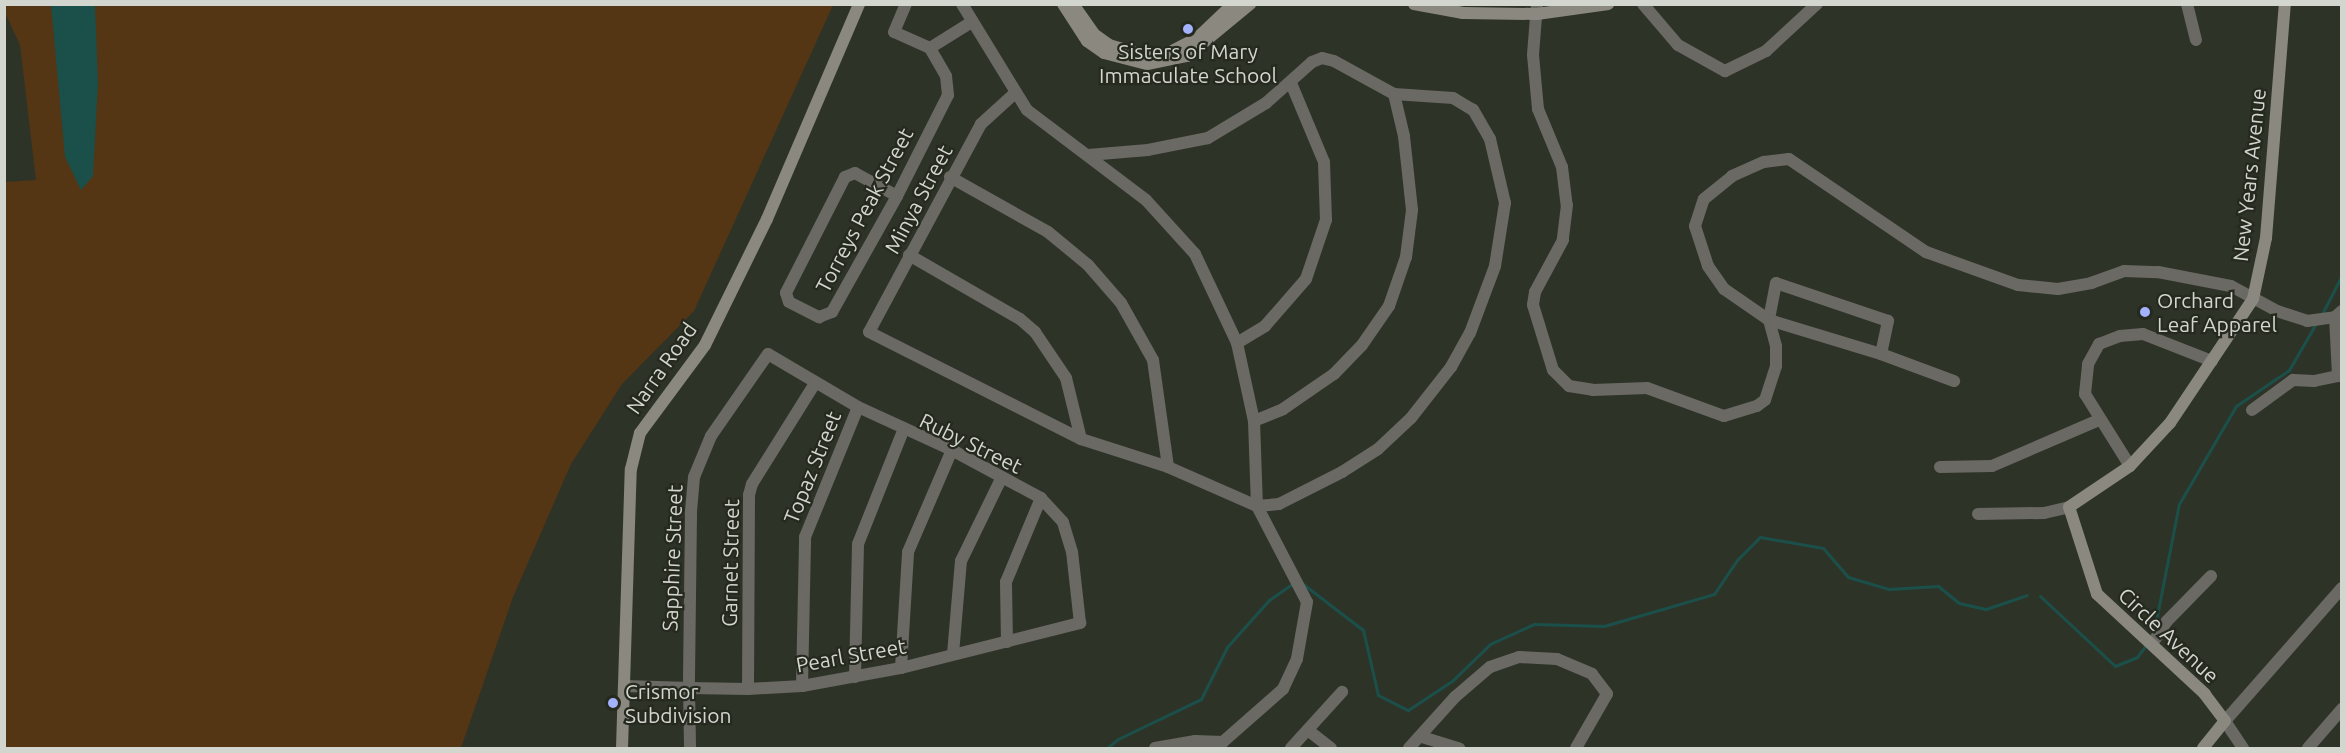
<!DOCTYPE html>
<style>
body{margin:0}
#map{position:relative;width:2346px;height:753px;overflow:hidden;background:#2e3328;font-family:Ubuntu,sans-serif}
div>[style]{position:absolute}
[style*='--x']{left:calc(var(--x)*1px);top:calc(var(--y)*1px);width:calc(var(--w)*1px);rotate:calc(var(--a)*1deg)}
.green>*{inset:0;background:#543514}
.water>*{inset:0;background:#1b504a}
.stream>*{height:3px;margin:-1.5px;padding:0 1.5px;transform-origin:1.5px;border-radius:1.5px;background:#1b504a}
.street>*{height:12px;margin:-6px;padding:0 6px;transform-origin:6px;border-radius:6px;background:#6a6963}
.secondary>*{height:12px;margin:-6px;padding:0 6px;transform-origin:6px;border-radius:6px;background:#8a887f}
.dots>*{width:16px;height:16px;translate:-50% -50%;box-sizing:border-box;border:3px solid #25291e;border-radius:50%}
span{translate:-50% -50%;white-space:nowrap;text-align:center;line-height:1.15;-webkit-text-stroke:4.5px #25291e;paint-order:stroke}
.poi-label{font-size:21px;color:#d3d6cf}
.left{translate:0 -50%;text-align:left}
.street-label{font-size:21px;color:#d3d6cf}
.frame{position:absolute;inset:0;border:6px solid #d3d6cf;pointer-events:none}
</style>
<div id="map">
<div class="green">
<div style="clip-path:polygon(5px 4px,833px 5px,694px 311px,622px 384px,571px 464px,513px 597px,461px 748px,5px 748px,5px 182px,36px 180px,20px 45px,5px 13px)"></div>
</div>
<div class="water">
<div style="clip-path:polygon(51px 5px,95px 5px,98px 83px,93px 176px,81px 190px,65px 157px)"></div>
</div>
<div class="stream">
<div style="--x:2322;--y:314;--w:44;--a:-62.9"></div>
<div style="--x:1303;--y:584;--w:76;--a:37.5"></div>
<div style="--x:1363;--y:630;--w:67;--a:77"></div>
<div style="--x:1378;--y:695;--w:34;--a:27"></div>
<div style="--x:1408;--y:710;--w:53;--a:-33.4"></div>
<div style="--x:1452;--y:681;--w:53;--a:-44.2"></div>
<div style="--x:1490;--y:644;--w:48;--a:-24.4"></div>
<div style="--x:1534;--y:624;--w:70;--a:1.6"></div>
<div style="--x:1604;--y:626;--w:115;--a:-16.2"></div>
<div style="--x:1714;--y:594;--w:41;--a:-55.9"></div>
<div style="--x:1737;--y:560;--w:33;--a:-45"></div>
<div style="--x:1760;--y:537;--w:64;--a:9.9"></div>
<div style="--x:1823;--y:548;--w:38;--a:49"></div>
<div style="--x:1848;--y:577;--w:43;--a:16.3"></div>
<div style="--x:1889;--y:589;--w:49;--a:-3.5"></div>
<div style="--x:1938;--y:586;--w:27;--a:39"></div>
<div style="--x:1959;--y:603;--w:28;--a:13"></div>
<div style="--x:1986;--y:609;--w:43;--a:-18.9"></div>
<div style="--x:2040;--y:596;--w:103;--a:43"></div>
<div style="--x:2115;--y:666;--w:24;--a:-22"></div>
<div style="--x:2137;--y:657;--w:15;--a:-53"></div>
<div style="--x:2154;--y:631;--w:129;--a:-78.9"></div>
<div style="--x:2179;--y:504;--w:113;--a:-59.8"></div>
<div style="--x:2236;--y:406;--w:64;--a:-34.2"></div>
<div style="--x:2289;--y:370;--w:52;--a:-60"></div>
<div style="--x:1107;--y:748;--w:14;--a:-39"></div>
<div style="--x:1118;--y:739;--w:92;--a:-25.7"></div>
<div style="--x:1201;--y:699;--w:58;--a:-63.4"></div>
<div style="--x:1227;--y:647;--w:63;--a:-48.2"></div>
<div style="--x:1269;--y:600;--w:28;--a:-35"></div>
</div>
<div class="street">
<div style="--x:962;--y:4;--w:124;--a:58.5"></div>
<div style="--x:1027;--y:110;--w:149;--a:37.1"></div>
<div style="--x:1146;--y:200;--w:73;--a:47.8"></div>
<div style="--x:1195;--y:254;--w:98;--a:64.7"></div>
<div style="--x:1237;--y:343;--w:80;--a:77.7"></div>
<div style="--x:1254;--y:421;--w:85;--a:88"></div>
<div style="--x:1257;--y:506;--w:108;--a:62.5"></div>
<div style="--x:1307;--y:602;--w:58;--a:100"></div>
<div style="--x:1297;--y:659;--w:33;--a:115"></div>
<div style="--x:1283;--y:689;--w:89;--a:138.6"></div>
<div style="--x:1537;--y:4;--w:51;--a:94.5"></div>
<div style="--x:1533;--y:55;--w:54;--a:84.7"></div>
<div style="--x:1538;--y:109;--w:63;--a:67.5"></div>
<div style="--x:1562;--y:167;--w:38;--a:83"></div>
<div style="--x:1567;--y:205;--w:35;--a:97"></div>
<div style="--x:1563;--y:240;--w:59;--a:118.3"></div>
<div style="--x:1535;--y:292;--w:13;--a:99"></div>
<div style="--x:1533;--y:305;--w:68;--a:72.9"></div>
<div style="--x:1553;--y:370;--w:23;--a:45"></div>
<div style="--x:1569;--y:386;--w:24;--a:9"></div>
<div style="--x:1593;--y:390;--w:54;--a:-2.1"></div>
<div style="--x:1647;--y:388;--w:82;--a:20"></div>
<div style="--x:1724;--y:416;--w:34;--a:-17"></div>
<div style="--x:1757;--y:406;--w:10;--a:-37"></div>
<div style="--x:1765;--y:400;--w:36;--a:-72"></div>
<div style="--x:1776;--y:366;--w:20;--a:-90"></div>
<div style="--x:1776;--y:346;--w:27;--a:-105"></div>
<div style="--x:1769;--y:320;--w:55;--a:-145.4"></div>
<div style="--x:1724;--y:289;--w:28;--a:-125"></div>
<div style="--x:1708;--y:266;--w:42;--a:-108"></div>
<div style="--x:1695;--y:226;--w:28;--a:-72"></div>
<div style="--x:1704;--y:199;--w:36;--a:-39"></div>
<div style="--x:1732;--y:176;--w:35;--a:-24"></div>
<div style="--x:1764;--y:162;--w:25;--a:-7"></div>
<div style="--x:1789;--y:159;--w:166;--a:34.2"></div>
<div style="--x:1926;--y:252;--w:98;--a:19.7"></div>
<div style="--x:2018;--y:285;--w:40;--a:5.7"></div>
<div style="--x:2058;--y:289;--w:34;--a:-10"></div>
<div style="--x:2091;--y:283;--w:35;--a:-20"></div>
<div style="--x:2124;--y:271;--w:34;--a:2"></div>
<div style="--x:2158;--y:272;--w:74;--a:10.9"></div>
<div style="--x:2231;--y:286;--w:52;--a:28.5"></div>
<div style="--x:2277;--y:311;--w:32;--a:18"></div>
<div style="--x:2307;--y:321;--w:28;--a:-8"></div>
<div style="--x:2335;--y:317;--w:9;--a:-41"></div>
<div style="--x:1643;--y:4;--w:54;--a:49.5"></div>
<div style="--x:1678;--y:45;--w:54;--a:29"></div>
<div style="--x:1725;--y:71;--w:46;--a:-26"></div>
<div style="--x:1766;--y:51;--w:69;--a:-42.7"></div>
<div style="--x:2187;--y:4;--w:37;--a:76"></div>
<div style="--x:930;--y:48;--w:47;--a:-32"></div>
<div style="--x:1014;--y:94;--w:45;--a:137.7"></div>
<div style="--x:981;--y:124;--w:236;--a:118.3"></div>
<div style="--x:869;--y:332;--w:237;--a:26.8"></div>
<div style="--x:1081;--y:439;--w:91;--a:17.8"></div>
<div style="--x:1168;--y:467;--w:97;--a:23.7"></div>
<div style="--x:1257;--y:506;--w:22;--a:-5"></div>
<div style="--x:1279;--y:504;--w:71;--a:-26.9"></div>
<div style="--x:1342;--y:472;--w:43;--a:-32.6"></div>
<div style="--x:1378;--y:449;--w:45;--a:-43.2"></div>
<div style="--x:1411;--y:418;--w:65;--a:-51.9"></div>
<div style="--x:1451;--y:367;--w:39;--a:-61"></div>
<div style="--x:1470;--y:333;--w:72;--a:-69.5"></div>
<div style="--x:1495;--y:266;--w:64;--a:-81"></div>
<div style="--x:1505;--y:203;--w:66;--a:-103.2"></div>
<div style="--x:1490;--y:139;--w:34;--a:-120"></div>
<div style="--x:1473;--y:110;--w:23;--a:-149"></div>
<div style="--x:1453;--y:98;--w:59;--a:-176.1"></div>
<div style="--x:1394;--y:94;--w:68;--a:-151.2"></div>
<div style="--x:1334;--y:61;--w:12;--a:-166"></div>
<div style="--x:1322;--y:58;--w:11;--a:158"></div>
<div style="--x:1312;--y:62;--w:62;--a:138.3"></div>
<div style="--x:1266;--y:103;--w:68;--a:148.9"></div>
<div style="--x:1208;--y:138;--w:61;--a:168.7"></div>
<div style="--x:1148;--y:150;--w:60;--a:175.2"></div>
<div style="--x:950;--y:177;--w:112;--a:29.3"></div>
<div style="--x:1048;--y:232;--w:52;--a:39.5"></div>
<div style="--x:1088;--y:265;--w:50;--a:49"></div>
<div style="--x:1121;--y:303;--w:65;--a:60.7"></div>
<div style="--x:1153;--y:360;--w:108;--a:82"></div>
<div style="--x:897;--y:196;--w:48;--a:-151.3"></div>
<div style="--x:855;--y:173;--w:11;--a:158"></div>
<div style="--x:845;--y:177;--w:130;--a:117"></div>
<div style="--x:786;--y:293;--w:9;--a:72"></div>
<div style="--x:789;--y:302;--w:34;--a:27"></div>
<div style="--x:819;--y:317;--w:14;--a:-21"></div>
<div style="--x:832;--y:312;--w:133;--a:-60.7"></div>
<div style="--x:897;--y:196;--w:113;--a:-63.2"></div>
<div style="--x:948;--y:95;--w:19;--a:-96"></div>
<div style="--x:946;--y:76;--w:32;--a:-120"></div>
<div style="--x:930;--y:48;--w:39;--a:-156"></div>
<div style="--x:894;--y:32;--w:30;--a:-67"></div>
<div style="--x:909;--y:255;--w:128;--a:30"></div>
<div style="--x:1020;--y:319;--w:20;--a:41"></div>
<div style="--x:1035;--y:332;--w:55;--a:56"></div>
<div style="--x:1066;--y:378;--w:63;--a:76.2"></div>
<div style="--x:1237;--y:343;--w:33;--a:-31"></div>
<div style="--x:1265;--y:326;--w:62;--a:-48.9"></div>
<div style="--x:1306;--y:279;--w:62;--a:-71.3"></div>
<div style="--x:1326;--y:220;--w:58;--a:-92"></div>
<div style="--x:1324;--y:162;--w:86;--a:-112.7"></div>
<div style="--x:1881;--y:354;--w:34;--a:-78"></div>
<div style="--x:1888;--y:321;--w:118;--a:-161.3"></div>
<div style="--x:1776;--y:283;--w:38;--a:101"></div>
<div style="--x:1769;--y:320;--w:117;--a:16.9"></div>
<div style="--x:1881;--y:354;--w:78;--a:20.3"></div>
<div style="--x:2252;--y:410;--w:51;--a:-36.2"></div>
<div style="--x:2293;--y:380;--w:21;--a:3"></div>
<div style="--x:2314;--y:381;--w:25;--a:-12"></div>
<div style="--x:2338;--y:376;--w:59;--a:-92.9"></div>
<div style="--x:1254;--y:421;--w:31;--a:-22"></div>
<div style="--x:1283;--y:409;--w:62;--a:-34.5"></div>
<div style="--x:1334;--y:374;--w:40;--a:-46"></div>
<div style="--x:1362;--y:345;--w:47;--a:-55.3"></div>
<div style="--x:1389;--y:306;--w:52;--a:-70.9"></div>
<div style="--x:1406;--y:257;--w:47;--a:-82.7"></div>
<div style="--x:1412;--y:210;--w:74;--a:-96.2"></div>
<div style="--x:1404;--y:136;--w:43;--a:-103.4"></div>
<div style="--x:2130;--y:466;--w:85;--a:-122"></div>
<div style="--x:2085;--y:394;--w:30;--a:-84"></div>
<div style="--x:2088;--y:364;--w:23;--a:-61"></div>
<div style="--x:2099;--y:344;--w:22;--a:-21"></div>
<div style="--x:2120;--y:336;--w:23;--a:-5"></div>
<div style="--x:2143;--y:334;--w:74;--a:21.4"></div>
<div style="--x:1940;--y:467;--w:52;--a:-1.1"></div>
<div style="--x:1992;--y:466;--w:116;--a:-23.3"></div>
<div style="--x:1978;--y:514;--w:66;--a:-0.9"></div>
<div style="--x:2044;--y:513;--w:26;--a:-13"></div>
<div style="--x:1007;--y:642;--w:60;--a:-91"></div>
<div style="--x:1006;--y:582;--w:91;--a:-67.4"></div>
<div style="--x:2152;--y:644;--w:27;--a:-57"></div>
<div style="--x:2167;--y:621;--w:63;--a:-45.6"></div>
<div style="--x:953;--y:654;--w:93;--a:-85.1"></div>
<div style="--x:961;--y:561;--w:91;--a:-64"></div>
<div style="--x:901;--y:668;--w:116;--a:-86.5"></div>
<div style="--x:908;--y:552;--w:111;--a:-66.7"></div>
<div style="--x:855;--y:677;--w:133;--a:-88.7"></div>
<div style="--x:858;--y:544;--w:122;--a:-68.3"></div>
<div style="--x:625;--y:686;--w:64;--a:1.8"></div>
<div style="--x:689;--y:688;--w:59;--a:1"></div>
<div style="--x:748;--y:689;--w:54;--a:-3.2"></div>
<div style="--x:802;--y:686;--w:101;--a:-10.3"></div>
<div style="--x:901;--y:668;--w:185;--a:-14.1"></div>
<div style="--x:1080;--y:623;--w:71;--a:-96.4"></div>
<div style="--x:1072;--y:552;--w:31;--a:-107"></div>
<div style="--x:1063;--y:522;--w:33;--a:-133"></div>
<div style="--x:1041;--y:498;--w:101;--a:-151.7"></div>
<div style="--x:952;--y:450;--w:103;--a:-155.4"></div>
<div style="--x:858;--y:407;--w:104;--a:-149.5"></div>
<div style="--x:768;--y:354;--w:100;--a:124.8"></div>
<div style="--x:711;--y:436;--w:44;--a:112.5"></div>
<div style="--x:694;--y:477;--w:37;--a:95"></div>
<div style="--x:691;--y:514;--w:174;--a:90.7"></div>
<div style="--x:689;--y:688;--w:60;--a:89"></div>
<div style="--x:802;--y:686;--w:149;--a:-88.8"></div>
<div style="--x:805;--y:537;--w:140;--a:-67.8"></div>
<div style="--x:748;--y:689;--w:194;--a:-89.7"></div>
<div style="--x:749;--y:495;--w:11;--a:-75"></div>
<div style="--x:752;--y:484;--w:119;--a:-58"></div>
<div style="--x:1309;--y:731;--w:28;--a:38"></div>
<div style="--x:1422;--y:737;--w:39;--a:17"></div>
<div style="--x:1155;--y:748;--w:41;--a:-9.9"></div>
<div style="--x:1195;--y:741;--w:28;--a:2"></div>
<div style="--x:1291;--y:748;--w:76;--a:-47.7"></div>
<div style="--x:1409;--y:748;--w:69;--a:-48"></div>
<div style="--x:1455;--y:697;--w:46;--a:-40.6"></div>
<div style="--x:1490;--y:667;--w:31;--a:-19"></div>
<div style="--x:1519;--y:657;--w:38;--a:3"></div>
<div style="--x:1557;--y:659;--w:38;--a:23"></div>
<div style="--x:1592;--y:674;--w:25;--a:53"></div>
<div style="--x:1607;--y:694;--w:62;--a:119.9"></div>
<div style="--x:2243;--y:748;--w:32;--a:-124"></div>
<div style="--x:2225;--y:721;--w:177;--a:-48.7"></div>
<div style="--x:2308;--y:748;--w:52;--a:-48.9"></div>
</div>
<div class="secondary">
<div style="--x:1063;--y:4;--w:44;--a:57"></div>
<div style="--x:1087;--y:41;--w:21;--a:35"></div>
<div style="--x:1104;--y:53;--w:44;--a:14.3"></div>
<div style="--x:1147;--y:64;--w:41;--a:-11.3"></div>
<div style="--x:1187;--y:56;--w:82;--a:-39.5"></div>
<div style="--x:1073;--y:4;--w:37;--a:55"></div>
<div style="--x:1094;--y:34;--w:19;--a:36"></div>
<div style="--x:1109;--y:45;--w:40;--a:16"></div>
<div style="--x:1147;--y:56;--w:21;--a:-8"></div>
<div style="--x:1168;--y:53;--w:31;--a:-27"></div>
<div style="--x:1196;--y:39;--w:51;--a:-43.4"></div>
<div style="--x:1414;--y:4;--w:50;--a:10.4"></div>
<div style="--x:1463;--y:13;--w:74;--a:0.8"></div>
<div style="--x:1537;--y:14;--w:72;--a:-8"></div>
<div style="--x:622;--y:748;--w:279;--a:-88.2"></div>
<div style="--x:631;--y:469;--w:37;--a:-76"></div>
<div style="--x:640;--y:433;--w:109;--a:-53.5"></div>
<div style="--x:705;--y:345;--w:140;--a:-63.8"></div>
<div style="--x:767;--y:219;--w:234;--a:-66.8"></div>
<div style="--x:2203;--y:748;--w:35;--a:-51"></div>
<div style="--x:2225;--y:721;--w:34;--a:-127"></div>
<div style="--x:2205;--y:694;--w:147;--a:-137.2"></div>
<div style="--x:2097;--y:594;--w:91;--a:-107.8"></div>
<div style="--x:2069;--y:507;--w:73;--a:-33.9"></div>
<div style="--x:2130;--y:466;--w:59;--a:-47.1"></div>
<div style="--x:2170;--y:423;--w:149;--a:-56.2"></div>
<div style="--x:2253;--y:299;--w:62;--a:-78"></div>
<div style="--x:2266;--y:238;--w:235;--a:-85.4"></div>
</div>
<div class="dots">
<div style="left:1188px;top:29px;background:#a2b2fd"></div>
<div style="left:2145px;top:312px;background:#a2b2fd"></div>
<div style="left:613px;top:703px;background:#a2b2fd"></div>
</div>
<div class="poi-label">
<span style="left:1188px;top:63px">Sisters of Mary<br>Immaculate School</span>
<span class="left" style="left:2157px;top:312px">Orchard<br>Leaf Apparel</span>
<span class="left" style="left:625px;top:703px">Crismor<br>Subdivision</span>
</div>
<div class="street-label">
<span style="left:2249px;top:175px;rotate:-84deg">New Years Avenue</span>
<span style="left:918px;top:199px;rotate:-62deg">Minya Street</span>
<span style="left:864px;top:210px;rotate:-62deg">Torreys Peak Street</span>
<span style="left:661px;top:368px;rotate:-55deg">Narra Road</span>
<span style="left:971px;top:443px;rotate:26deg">Ruby Street</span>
<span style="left:812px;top:467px;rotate:-68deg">Topaz Street</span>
<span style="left:672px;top:558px;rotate:-88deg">Sapphire Street</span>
<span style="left:730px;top:563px;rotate:-89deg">Garnet Street</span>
<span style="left:2169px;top:635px;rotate:43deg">Circle Avenue</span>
<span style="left:851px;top:655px;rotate:-10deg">Pearl Street</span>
</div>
<div class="frame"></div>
</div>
